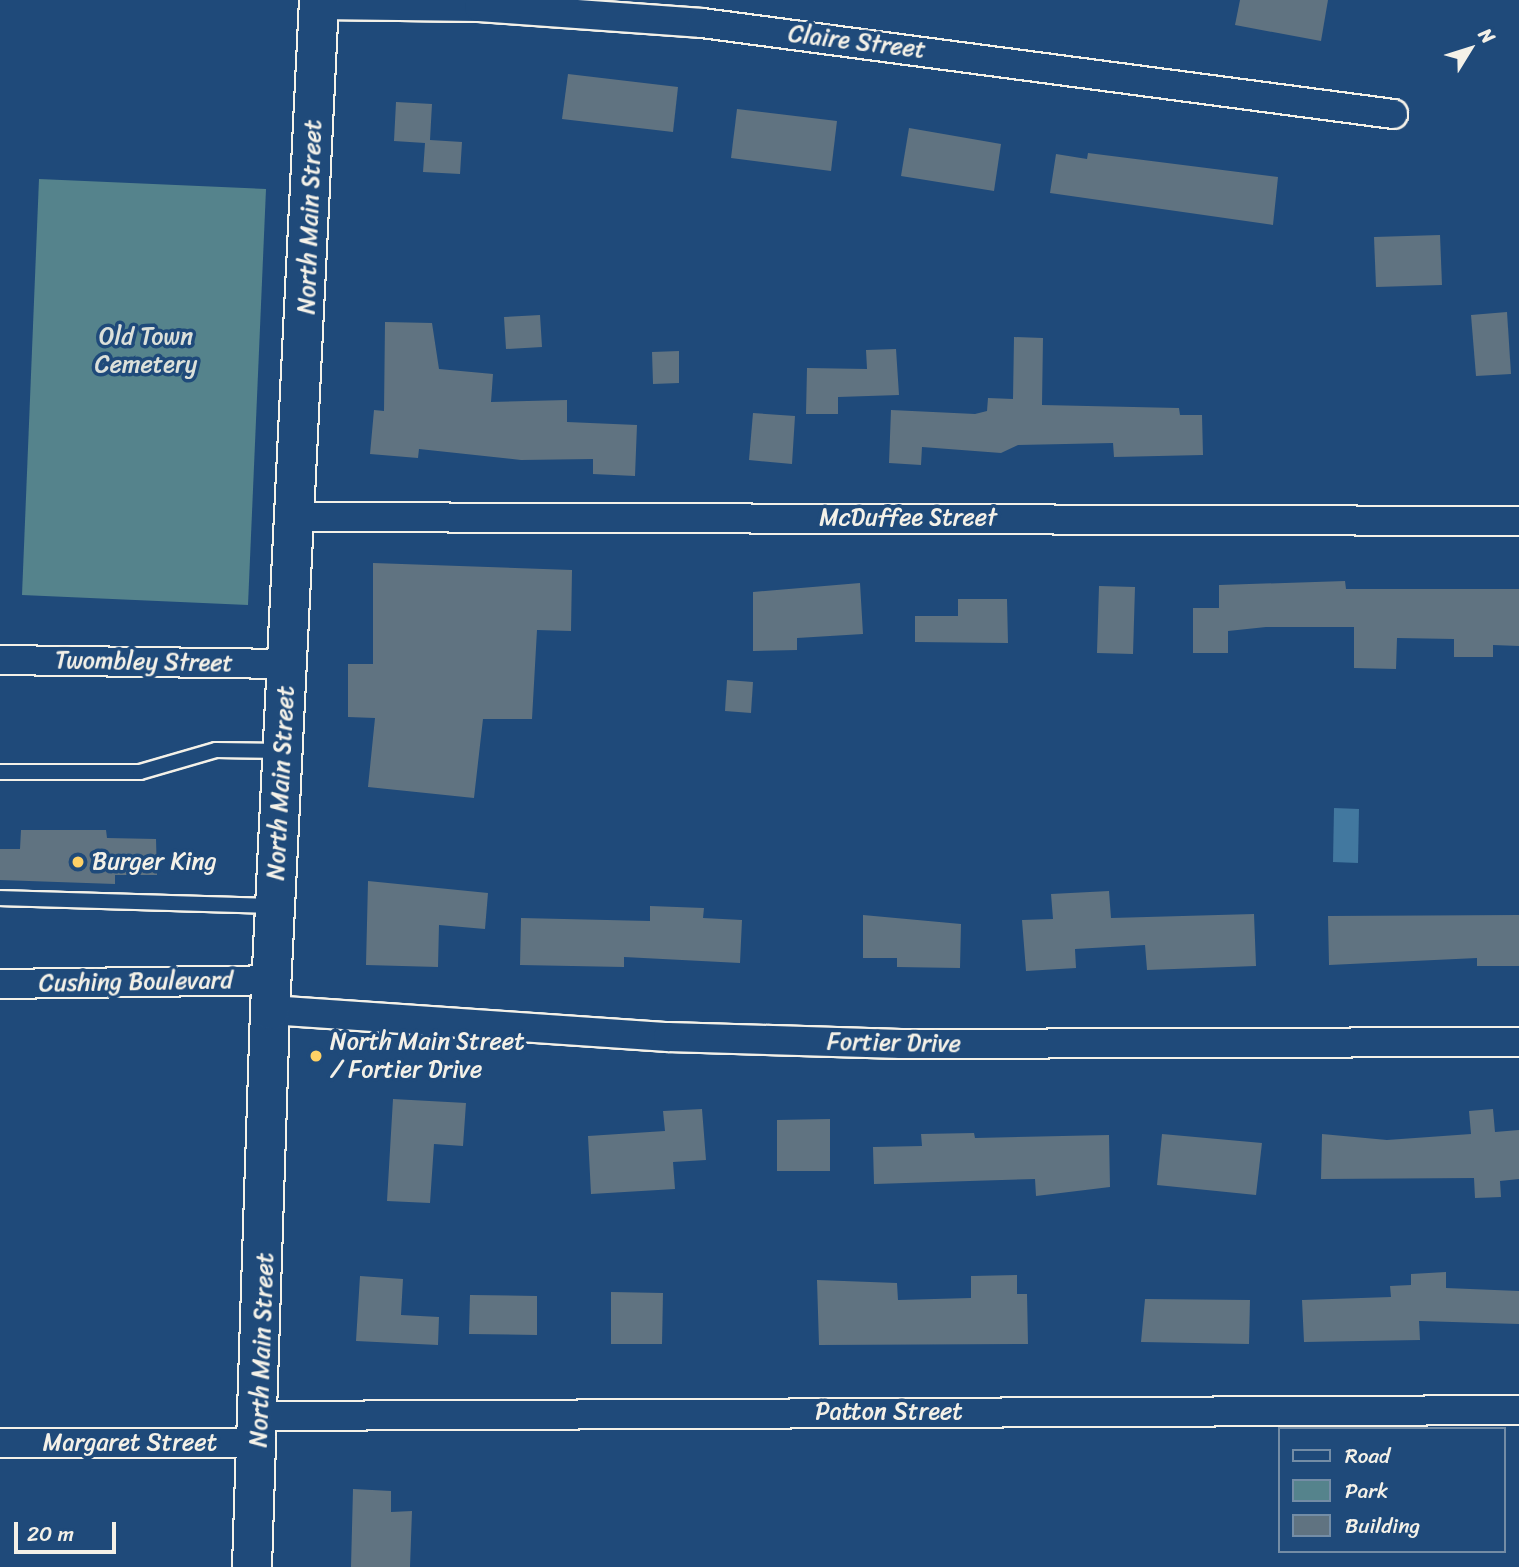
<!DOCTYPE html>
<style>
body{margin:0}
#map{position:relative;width:1519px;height:1567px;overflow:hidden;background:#1f4a7a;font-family:Sriracha,sans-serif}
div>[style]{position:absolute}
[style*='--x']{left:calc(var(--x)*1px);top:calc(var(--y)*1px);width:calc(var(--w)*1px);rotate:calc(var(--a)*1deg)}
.green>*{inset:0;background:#55838c}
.water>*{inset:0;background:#42789f}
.building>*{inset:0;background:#607381}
.roads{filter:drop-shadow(2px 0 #f4f1e8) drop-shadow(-2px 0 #f4f1e8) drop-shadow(0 2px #f4f1e8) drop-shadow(0 -2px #f4f1e8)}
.lane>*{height:14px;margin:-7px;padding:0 7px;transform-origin:7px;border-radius:7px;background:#1f4a7a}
.street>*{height:28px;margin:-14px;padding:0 14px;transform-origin:14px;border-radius:14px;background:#1f4a7a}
.secondary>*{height:38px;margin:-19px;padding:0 19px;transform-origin:19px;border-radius:19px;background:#1f4a7a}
.dots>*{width:19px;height:19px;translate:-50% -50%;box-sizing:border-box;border:4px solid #1f4a7a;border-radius:50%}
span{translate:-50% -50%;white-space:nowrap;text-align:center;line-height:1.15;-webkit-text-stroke:7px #1f4a7a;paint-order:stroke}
.street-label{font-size:24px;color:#f4f1e8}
.park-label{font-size:24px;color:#dce0da}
.poi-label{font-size:24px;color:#f4f1e8}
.left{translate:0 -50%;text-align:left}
.legend{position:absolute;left:1278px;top:1427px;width:228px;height:126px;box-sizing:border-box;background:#1f4a7a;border:2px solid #748da6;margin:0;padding:9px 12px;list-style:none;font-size:21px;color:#f4f1e8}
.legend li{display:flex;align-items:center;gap:14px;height:35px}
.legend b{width:35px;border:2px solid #748da6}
.north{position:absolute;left:1435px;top:14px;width:70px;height:70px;-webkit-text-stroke:5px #1f4a7a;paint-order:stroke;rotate:52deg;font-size:19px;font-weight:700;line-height:28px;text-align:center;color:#f4f1e8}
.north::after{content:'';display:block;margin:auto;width:24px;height:32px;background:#f4f1e8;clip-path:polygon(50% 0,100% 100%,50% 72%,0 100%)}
.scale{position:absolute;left:14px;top:1522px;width:102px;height:32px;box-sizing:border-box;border:4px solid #f4f1e8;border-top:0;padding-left:9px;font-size:21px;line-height:24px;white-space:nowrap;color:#f4f1e8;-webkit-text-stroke:5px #1f4a7a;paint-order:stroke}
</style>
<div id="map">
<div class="green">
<div style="clip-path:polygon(39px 179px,266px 189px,248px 605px,22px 595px)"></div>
</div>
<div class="water">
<div style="clip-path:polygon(1334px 808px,1359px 809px,1358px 863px,1333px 862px)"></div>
</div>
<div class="building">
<div style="clip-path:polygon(1240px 0,1328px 0,1321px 41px,1235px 25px)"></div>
<div style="clip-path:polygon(568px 74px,678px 87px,673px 132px,562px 119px)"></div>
<div style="clip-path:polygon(396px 102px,432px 104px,430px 140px,462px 142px,460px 174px,423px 172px,425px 143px,394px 141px)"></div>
<div style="clip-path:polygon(737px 109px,837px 121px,831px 171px,731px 158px)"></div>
<div style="clip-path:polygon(909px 128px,1001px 144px,994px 191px,901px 176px)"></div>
<div style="clip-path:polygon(1088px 153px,1278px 177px,1273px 225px,1050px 193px,1056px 154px,1087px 159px)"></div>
<div style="clip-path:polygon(1440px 235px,1442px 285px,1376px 287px,1374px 237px)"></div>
<div style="clip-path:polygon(1507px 312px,1511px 374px,1476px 376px,1471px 315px)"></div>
<div style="clip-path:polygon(540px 315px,542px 347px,506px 349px,504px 317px)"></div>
<div style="clip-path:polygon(385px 322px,432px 323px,439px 369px,493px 374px,491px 402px,567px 400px,567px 422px,637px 425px,635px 476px,593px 474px,593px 459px,521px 460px,419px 449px,418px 458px,370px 454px,374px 410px,384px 411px)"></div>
<div style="clip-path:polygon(1014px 337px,1043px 338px,1042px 405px,1179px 408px,1180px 415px,1202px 415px,1203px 455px,1114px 457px,1113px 443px,1018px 445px,1001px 453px,922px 447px,921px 465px,889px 463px,891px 410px,975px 414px,987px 411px,988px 398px,1013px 399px)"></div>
<div style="clip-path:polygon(896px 349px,899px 395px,838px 397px,838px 414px,806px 414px,807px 368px,867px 369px,866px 350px)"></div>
<div style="clip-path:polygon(679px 351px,679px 383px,653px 384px,652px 352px)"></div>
<div style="clip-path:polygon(753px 413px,795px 416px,792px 464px,749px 460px)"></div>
<div style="clip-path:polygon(373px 563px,572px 570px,571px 631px,537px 630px,532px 719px,483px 719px,474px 798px,368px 787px,375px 718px,348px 717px,348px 664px,373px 664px)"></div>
<div style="clip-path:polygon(1345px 581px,1346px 589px,1519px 589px,1519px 646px,1493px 645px,1493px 657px,1454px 657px,1454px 639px,1397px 638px,1396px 669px,1354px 668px,1354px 627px,1266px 627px,1228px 631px,1228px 653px,1193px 653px,1193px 608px,1219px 608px,1219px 585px)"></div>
<div style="clip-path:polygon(860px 583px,863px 634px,797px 638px,797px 650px,753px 651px,753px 592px)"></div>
<div style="clip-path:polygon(1099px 586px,1135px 587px,1133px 654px,1097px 653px)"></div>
<div style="clip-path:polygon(958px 599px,1007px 599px,1008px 643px,915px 642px,915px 616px,958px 616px)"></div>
<div style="clip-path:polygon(727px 680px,753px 682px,751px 713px,725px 711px)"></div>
<div style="clip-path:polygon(21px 830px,106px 830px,107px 838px,156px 839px,157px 875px,115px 875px,115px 884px,0 880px,0 849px,20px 849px)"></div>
<div style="clip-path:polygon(368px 881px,488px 893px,485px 929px,439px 925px,438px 967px,366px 965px)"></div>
<div style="clip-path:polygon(1109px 891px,1111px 918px,1254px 914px,1256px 966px,1147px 970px,1145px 945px,1075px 949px,1076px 968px,1026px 971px,1022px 920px,1053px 919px,1051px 894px)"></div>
<div style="clip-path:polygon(650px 906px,704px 908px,703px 918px,742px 920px,740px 963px,624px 957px,624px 967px,520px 965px,521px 918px,650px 921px)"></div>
<div style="clip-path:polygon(863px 915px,961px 924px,960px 968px,897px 967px,897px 958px,863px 958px)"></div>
<div style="clip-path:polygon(1519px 915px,1519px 966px,1477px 966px,1477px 958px,1329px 965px,1328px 916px)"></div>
<div style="clip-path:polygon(393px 1099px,466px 1103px,463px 1146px,434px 1144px,430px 1203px,387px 1201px)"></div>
<div style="clip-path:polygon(702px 1109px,706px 1160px,673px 1162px,675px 1189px,591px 1194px,588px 1136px,665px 1131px,663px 1111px)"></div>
<div style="clip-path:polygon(1493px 1109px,1495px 1132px,1519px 1130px,1519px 1179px,1500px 1181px,1501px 1197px,1475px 1198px,1474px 1178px,1321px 1179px,1322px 1134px,1387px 1140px,1471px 1134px,1469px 1111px)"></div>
<div style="clip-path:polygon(830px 1119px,830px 1171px,777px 1171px,777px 1120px)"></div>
<div style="clip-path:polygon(974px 1133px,975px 1138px,1109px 1135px,1110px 1187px,1036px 1196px,1035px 1179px,874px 1184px,873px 1147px,922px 1146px,921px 1134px)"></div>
<div style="clip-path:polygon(1162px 1134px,1262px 1143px,1256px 1195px,1157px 1185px)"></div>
<div style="clip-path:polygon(1446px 1272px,1446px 1288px,1519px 1291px,1519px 1324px,1419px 1321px,1420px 1340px,1304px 1342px,1302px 1300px,1391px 1297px,1390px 1286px,1411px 1285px,1411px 1274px)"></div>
<div style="clip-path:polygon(1017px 1275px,1017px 1294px,1027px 1294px,1028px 1344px,819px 1345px,817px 1280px,897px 1283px,898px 1300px,971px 1298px,971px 1276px)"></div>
<div style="clip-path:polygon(360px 1276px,403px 1279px,401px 1315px,439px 1317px,438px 1345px,356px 1341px)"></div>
<div style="clip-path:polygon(611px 1292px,663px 1293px,662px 1344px,611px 1344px)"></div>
<div style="clip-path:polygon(470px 1295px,537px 1296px,537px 1335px,469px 1334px)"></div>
<div style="clip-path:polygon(1145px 1299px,1250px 1300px,1249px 1344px,1141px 1342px)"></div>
<div style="clip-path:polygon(353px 1489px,391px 1491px,391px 1512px,412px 1511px,410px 1567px,351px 1567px)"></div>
</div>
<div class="roads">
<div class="lane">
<div style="--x:0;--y:772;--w:140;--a:0"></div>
<div style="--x:140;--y:772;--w:79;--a:-16.1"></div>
<div style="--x:216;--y:750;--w:66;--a:0.9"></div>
<div style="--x:0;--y:898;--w:275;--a:1.7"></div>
</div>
<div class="street">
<div style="--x:319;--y:5;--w:160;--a:0.7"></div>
<div style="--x:479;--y:7;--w:224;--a:4.1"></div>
<div style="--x:702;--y:23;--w:697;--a:7.5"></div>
<div style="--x:297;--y:517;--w:1222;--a:0.19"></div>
<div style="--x:0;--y:660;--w:287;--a:0.8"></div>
<div style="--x:0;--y:984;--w:272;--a:-0.8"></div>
<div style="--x:270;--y:1010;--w:399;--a:3.9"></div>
<div style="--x:668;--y:1037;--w:233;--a:1.7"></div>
<div style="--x:901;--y:1044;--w:618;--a:-0.19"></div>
<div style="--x:260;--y:1416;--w:1259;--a:-0.27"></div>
<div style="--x:0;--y:1443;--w:260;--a:0"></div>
</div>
<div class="secondary">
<div style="--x:252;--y:1567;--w:557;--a:-88.15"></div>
<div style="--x:270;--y:1010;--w:1011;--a:-87.22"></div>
</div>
</div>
<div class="dots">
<div style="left:78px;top:862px;background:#ffd166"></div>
<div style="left:316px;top:1056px;background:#ffd166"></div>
</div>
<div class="street-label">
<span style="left:857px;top:42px;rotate:7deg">Claire Street</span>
<span style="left:310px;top:217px;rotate:-88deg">North Main Street</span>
<span style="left:908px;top:518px">McDuffee Street</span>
<span style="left:144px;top:662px;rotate:1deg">Twombley Street</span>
<span style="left:281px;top:783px;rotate:-87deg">North Main Street</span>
<span style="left:136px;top:982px;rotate:-1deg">Cushing Boulevard</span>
<span style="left:894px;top:1043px;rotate:1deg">Fortier Drive</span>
<span style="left:262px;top:1350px;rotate:-88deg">North Main Street</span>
<span style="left:889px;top:1412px">Patton Street</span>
<span style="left:130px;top:1443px">Margaret Street</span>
</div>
<div class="park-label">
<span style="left:146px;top:351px">Old Town<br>Cemetery</span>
</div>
<div class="poi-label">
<span class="left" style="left:92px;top:862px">Burger King</span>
<span class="left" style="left:330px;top:1056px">North Main Street<br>/ Fortier Drive</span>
</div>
<ul class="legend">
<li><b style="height:9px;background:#1f4a7a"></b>Road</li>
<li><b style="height:19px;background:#55838c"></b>Park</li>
<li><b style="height:19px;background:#607381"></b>Building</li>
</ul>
<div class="north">N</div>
<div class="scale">20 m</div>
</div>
